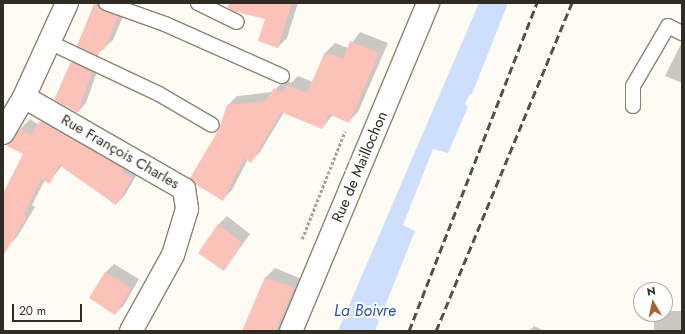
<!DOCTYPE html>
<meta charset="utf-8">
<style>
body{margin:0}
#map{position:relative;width:685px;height:334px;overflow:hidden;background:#fefbf4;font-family:Jost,sans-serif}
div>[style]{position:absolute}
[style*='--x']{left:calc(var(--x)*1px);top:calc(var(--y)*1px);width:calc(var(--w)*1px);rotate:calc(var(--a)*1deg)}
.water>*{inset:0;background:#cedffe}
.shadow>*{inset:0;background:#0003}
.building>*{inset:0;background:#fcc1b8}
.path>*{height:2.5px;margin-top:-1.25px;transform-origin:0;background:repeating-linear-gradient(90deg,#a6a39c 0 3px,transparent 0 5px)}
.roads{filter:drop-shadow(1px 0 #898373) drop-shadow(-1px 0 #898373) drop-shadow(0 1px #898373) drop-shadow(0 -1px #898373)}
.lane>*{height:14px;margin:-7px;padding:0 7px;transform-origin:7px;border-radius:7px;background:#fff}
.street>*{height:22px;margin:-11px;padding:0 11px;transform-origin:11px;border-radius:11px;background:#fff}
.secondary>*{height:22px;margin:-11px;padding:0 11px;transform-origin:11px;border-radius:11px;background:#fff}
.rail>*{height:3px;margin-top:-1.5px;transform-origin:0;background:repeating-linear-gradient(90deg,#53504a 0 8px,transparent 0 12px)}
span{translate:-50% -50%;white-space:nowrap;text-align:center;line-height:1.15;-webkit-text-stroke:4px #fff;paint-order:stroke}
.street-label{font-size:15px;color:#2f2c26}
.water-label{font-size:16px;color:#2750a6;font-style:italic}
.frame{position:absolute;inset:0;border:4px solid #2f2c26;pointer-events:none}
.north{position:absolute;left:633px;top:282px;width:40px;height:40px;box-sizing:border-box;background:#fff;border:1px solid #acaba8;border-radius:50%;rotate:351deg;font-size:11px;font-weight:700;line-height:16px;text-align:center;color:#2f2c26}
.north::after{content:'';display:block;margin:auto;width:14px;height:18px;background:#a86433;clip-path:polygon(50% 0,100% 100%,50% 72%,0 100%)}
.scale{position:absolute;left:12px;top:304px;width:70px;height:18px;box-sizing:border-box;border:2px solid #2f2c26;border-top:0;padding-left:5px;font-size:12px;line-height:14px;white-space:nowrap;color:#2f2c26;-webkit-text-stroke:3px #fff;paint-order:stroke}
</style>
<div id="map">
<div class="water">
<div style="clip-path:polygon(479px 3px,508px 3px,472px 94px,469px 95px,465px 104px,468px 107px,448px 153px,433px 149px,403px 225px,415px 231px,375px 331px,338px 331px)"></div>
</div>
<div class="shadow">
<div style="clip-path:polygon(96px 3px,114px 3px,127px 7px,113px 40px,97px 54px,78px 45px)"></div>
<div style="clip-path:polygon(230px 3px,298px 3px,287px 38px,278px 47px,266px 18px)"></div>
<div style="clip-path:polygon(360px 32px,388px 43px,358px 112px,348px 122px,333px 115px,322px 128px,284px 112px,260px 152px,251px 161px,248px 159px,232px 190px,223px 199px,220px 129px,228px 105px,237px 96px,273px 92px,285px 79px,291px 83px,298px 76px,313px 82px,326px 52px,335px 43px,348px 48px)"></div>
<div style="clip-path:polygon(682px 42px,682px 83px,665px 76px)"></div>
<div style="clip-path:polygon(80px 53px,100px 63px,86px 103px,78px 112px,55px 99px,71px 62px)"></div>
<div style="clip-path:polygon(50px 113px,140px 169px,125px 195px,116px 204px,62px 166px,49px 182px,45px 180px,32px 205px,35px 207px,17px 237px,8px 246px,3px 243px,3px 194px,24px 153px,21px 128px,30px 119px,39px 125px)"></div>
<div style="clip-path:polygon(227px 216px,250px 234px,224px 270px,218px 225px)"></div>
<div style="clip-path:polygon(114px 264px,139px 279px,124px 305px,115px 314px,105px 273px)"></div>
<div style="clip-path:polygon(275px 268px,302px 279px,280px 331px,244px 331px,266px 277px)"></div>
<div style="clip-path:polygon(665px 311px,682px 311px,682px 331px,654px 331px,654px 322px,665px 314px)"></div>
<div style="clip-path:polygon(534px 326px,544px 331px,529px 331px)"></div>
</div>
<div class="building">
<div style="clip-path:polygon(229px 3px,292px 3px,278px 48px,258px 41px,265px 19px,233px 11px,228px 8px)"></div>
<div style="clip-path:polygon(94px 4px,103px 11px,118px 16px,104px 50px,100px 49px,98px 56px,77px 46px)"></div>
<div style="clip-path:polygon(350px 41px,379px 53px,349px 123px,329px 114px,322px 129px,281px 112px,251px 163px,244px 158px,223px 201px,195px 184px,190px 178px,219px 129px,227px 105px,265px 101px,274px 88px,282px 93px,287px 85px,307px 93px,325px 52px,343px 59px)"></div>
<div style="clip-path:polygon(71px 62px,92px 72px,78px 113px,54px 100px)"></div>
<div style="clip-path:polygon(40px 121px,124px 169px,122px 172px,132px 178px,116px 205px,59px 165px,50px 184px,41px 179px,24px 214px,27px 216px,3px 256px,3px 194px,23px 154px,7px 146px,21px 128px,31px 135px)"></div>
<div style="clip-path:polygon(218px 224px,242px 243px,224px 271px,198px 253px)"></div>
<div style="clip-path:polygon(105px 272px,131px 288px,115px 315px,89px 298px)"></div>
<div style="clip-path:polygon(265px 277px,294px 288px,275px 331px,242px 331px)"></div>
</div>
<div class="path">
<div style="--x:302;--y:239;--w:116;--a:-68.3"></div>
</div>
<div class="roads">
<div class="lane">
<div style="--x:106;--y:3;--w:63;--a:19.6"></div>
<div style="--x:165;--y:24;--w:128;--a:24"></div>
<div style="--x:198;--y:3;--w:43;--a:26"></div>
<div style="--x:49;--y:42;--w:122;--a:25.3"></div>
<div style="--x:159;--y:94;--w:61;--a:30.3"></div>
<div style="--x:633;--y:106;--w:20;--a:-90"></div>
<div style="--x:633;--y:86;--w:69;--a:-59.7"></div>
<div style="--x:668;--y:26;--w:16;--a:27"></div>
</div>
<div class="street">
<div style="--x:24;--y:97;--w:185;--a:29.9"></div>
<div style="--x:184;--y:189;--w:20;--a:81"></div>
<div style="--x:187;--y:209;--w:48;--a:106.9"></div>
<div style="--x:173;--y:255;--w:87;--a:118.9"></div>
<div style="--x:3;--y:133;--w:42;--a:-59.7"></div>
<div style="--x:24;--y:97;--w:103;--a:-65.4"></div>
</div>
<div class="secondary">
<div style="--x:291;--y:331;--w:355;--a:-67.3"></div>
</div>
</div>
<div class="rail">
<div style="--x:409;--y:331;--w:352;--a:-68.7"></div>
<div style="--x:436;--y:331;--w:355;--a:-67.5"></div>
</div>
<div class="street-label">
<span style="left:120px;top:152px;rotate:30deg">Rue François Charles</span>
<span style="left:360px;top:167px;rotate:-67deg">Rue de Maillochon</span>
</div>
<div class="water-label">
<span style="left:365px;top:311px">La Boivre</span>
</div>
<div class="frame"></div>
<div class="north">N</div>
<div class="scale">20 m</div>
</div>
